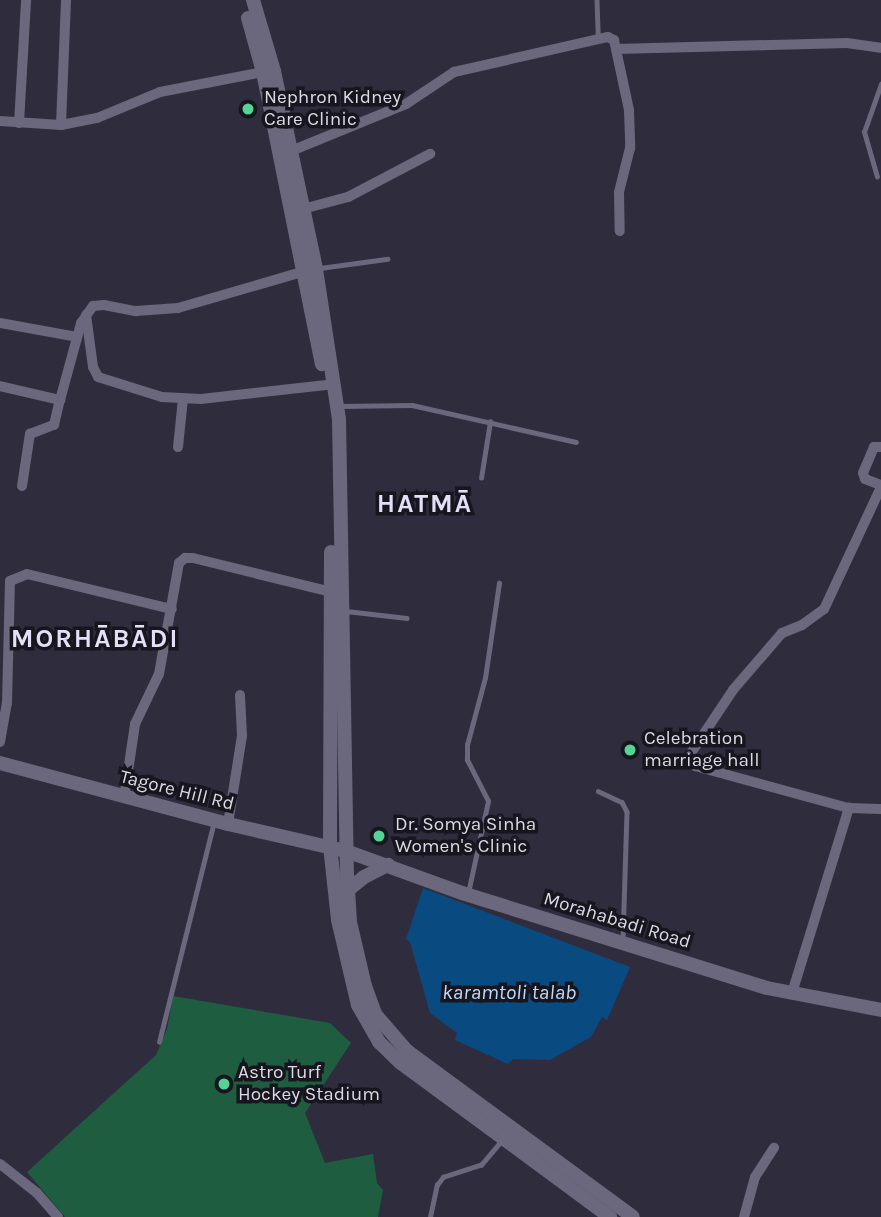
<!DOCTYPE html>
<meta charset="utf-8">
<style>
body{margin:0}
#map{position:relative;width:881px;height:1217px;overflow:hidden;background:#2f2c3e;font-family:Karla,sans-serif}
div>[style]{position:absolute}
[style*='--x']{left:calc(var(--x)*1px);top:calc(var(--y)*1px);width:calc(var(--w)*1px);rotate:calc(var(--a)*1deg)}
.green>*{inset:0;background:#1e5d40}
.water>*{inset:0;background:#094b80}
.service>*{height:4.5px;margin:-2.25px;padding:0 2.25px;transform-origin:2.25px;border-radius:2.25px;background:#6b677c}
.minor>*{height:10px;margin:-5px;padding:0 5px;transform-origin:5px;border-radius:5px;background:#6b677c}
.secondary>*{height:14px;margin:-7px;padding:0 7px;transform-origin:7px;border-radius:7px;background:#6b677c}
.dots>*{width:19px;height:19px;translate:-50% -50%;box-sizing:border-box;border:4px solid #17161e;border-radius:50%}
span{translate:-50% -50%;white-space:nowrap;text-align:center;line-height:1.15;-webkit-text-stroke:7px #17161e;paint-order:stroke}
.poi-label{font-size:19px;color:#dbd9e5}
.left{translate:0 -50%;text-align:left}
.street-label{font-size:19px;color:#dbd9e5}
.water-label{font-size:21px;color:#bcdbfb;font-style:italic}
.district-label{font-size:26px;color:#e2dff6;font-weight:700;letter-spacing:2px}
</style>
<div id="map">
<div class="green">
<div style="clip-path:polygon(173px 996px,330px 1023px,351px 1043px,305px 1113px,325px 1163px,373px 1154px,377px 1183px,383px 1190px,378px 1217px,65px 1217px,27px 1172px,156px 1055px,167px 1029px)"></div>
</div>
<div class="water">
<div style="clip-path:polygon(423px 888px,630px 967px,607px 1020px,602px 1017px,591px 1037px,550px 1060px,513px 1059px,508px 1064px,455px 1040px,457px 1033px,430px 1013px,410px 942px,406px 939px)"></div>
</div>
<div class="service">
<div style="--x:597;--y:0;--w:37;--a:88"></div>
<div style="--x:877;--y:177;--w:47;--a:-106.1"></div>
<div style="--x:864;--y:132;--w:51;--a:-70.5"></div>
<div style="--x:320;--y:268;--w:68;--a:-7.7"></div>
<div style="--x:341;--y:406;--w:71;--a:-0.8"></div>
<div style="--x:412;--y:405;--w:168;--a:12.7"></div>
<div style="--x:481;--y:478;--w:57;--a:-80.9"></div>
<div style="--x:346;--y:611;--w:61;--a:6.5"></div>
<div style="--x:598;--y:791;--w:26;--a:25"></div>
<div style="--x:622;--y:802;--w:11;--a:63"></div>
<div style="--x:627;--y:812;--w:127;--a:91.8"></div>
<div style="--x:468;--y:893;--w:94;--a:-77.7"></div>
<div style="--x:488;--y:801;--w:46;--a:-117.1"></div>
<div style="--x:467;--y:760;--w:15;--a:-90"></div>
<div style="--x:467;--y:745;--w:69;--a:-75"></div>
<div style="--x:485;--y:678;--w:96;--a:-81.6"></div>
<div style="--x:159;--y:1042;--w:227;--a:-76"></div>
<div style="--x:430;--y:1217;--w:33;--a:-78"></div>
<div style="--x:437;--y:1185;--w:10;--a:-53"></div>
<div style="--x:443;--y:1177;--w:40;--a:-18"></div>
<div style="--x:481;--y:1165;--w:31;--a:-50"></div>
</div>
<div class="minor">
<div style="--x:616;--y:49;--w:231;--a:-1.5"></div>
<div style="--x:847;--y:43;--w:34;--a:8"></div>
<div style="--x:0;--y:121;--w:61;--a:3.8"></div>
<div style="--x:61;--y:125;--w:37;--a:-11"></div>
<div style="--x:97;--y:118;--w:68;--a:-22.4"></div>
<div style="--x:160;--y:92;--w:105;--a:-11"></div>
<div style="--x:19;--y:123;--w:123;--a:-86.7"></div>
<div style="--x:61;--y:125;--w:125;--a:-87.7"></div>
<div style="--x:291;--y:151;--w:124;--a:-22.2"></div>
<div style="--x:406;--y:104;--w:58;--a:-33.7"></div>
<div style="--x:454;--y:72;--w:158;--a:-12.8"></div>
<div style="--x:608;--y:37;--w:7;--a:27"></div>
<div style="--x:614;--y:40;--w:72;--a:77.9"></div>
<div style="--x:629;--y:110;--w:38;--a:88"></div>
<div style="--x:630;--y:148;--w:45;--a:104"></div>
<div style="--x:619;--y:192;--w:39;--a:89"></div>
<div style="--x:299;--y:210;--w:51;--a:-14.9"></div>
<div style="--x:348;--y:197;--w:93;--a:-27.7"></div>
<div style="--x:86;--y:315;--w:52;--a:82.3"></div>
<div style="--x:93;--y:367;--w:11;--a:63"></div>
<div style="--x:98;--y:377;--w:67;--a:17.4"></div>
<div style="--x:162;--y:397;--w:39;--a:3"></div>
<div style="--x:201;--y:399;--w:126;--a:-6.4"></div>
<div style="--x:0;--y:323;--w:78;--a:10.3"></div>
<div style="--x:0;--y:386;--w:62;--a:13.1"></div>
<div style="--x:60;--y:400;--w:80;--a:-74.7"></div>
<div style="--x:81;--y:323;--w:21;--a:-55"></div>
<div style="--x:93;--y:306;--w:11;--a:-5"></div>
<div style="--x:104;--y:305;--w:33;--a:11"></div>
<div style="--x:136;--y:311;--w:42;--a:-4.1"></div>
<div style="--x:178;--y:308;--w:132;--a:-16.2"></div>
<div style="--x:178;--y:447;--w:48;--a:-84.1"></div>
<div style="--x:881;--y:447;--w:7;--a:180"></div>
<div style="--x:874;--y:447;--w:28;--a:113"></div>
<div style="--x:863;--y:473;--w:6;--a:72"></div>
<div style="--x:865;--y:479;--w:17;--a:21"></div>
<div style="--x:22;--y:486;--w:53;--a:-81.3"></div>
<div style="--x:30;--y:434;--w:26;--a:-21"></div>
<div style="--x:54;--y:425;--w:26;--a:-77"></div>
<div style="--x:881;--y:487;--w:135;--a:115"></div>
<div style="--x:824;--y:609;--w:27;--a:144"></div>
<div style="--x:802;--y:625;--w:22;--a:158"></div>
<div style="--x:782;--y:633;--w:75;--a:130.7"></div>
<div style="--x:733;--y:690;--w:79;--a:123.7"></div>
<div style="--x:689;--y:756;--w:12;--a:59"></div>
<div style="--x:695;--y:766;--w:160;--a:15.3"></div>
<div style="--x:849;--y:808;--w:32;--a:2"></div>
<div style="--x:0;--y:742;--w:40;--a:-80"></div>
<div style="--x:7;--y:703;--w:122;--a:-88.6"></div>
<div style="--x:10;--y:581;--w:18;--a:-22"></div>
<div style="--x:27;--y:574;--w:149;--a:13.6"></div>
<div style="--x:124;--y:798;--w:75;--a:-81.5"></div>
<div style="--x:135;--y:724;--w:55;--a:-64.4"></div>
<div style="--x:159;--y:674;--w:113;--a:-79.8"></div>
<div style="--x:179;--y:563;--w:8;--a:-40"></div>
<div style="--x:185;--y:558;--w:8;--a:0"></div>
<div style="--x:193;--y:558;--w:142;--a:13.8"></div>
<div style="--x:228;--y:824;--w:89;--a:-81"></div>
<div style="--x:242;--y:736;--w:41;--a:-92.8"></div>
<div style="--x:792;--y:993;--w:194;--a:-72.9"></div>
<div style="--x:0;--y:1164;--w:47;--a:38.1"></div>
<div style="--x:37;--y:1193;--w:32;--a:49"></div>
<div style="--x:744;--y:1217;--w:41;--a:-74.6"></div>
<div style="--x:755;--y:1177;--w:35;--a:-57"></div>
</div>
<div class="secondary">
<div style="--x:253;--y:0;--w:74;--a:73.5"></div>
<div style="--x:274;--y:71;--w:202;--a:78"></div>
<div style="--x:316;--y:269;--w:152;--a:81.3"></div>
<div style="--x:339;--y:419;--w:455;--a:89"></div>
<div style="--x:347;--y:874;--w:48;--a:86.4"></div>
<div style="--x:350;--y:922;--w:66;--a:76.8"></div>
<div style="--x:365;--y:986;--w:30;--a:70"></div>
<div style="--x:375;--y:1014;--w:49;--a:49.1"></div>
<div style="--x:407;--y:1051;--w:280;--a:36.3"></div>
<div style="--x:248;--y:18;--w:56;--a:74.5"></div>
<div style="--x:263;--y:72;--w:298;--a:78.6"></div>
<div style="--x:331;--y:552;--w:294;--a:90.2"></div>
<div style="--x:330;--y:846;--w:74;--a:83.8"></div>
<div style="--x:338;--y:920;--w:87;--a:76.8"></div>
<div style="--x:358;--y:1005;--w:43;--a:60.4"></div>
<div style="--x:379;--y:1042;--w:30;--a:44"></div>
<div style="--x:401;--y:1063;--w:260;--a:36.4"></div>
<div style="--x:0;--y:763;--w:236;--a:15"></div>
<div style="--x:228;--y:824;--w:121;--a:12.9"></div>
<div style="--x:346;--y:851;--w:123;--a:19.9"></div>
<div style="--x:462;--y:893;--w:319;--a:17.3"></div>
<div style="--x:767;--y:988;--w:116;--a:10.9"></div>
<div style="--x:348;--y:890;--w:21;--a:-39"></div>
<div style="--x:364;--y:877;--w:27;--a:-27"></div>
</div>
<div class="dots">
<div style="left:248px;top:109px;background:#53d396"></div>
<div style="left:630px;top:750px;background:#53d396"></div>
<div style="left:379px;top:836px;background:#53d396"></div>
<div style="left:224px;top:1084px;background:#53d396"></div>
</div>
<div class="poi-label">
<span class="left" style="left:264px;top:109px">Nephron Kidney<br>Care Clinic</span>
<span class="left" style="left:644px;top:750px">Celebration<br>marriage hall</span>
<span class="left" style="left:395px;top:836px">Dr. Somya Sinha<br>Women's Clinic</span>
<span class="left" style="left:238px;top:1084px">Astro Turf<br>Hockey Stadium</span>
</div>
<div class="street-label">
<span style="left:177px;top:791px;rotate:14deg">Tagore Hill Rd</span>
<span style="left:617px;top:921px;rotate:17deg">Morahabadi Road</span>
</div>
<div class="water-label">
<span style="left:509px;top:992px">karamtoli talab</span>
</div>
<div class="district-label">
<span style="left:425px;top:504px">HATMĀ</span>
<span style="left:95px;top:639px">MORHĀBĀDI</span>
</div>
</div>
